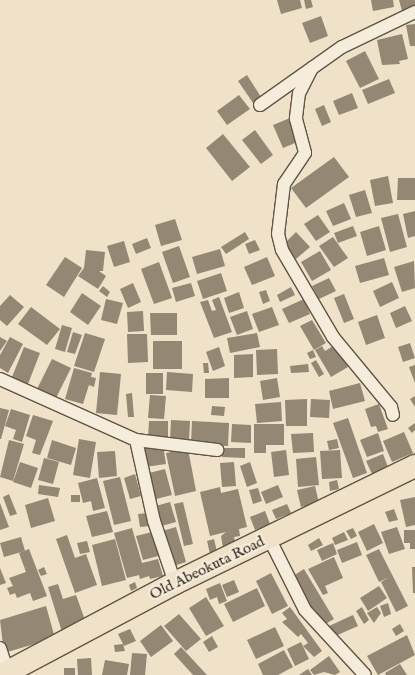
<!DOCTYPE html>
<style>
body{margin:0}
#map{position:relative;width:415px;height:675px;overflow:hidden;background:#efe2c8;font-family:"IM FELL English",serif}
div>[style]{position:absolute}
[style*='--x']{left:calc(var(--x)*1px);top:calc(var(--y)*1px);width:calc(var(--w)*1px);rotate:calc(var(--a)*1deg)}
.building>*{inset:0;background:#948773}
.roads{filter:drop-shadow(1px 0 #615443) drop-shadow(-1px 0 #615443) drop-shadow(0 1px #615443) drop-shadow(0 -1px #615443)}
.street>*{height:12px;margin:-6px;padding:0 6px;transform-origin:6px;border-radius:6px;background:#f5ecdb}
.highway>*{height:22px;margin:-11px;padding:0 11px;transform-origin:11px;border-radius:11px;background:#efe2c8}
span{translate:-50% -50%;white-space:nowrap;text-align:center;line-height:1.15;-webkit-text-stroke:4.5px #f5ecdb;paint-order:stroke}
.street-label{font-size:15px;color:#322517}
</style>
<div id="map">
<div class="building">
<div style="clip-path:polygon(277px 0,300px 0,302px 8px,281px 14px)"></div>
<div style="clip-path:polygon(304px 0,311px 0,313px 7px,306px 9px)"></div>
<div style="clip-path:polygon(371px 0,393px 0,394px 7px,373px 11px)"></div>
<div style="clip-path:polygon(399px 0,415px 0,415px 7px,402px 11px)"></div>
<div style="clip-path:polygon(321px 16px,328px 36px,310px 43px,302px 23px)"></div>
<div style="clip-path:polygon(415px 24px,415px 46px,410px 46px,406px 25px)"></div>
<div style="clip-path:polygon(402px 34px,408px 59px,399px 61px,400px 64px,382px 65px,377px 40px)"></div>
<div style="clip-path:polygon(365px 51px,379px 79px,360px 88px,346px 61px)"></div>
<div style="clip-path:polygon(247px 75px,261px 97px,253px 103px,238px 81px)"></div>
<div style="clip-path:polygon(389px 79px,395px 93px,368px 104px,362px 90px)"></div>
<div style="clip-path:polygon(352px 93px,358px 108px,339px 115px,333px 101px)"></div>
<div style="clip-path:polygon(239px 95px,250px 109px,227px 125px,217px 111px)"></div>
<div style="clip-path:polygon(324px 105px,331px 122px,322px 126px,315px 109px)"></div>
<div style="clip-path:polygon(290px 118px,300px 141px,283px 148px,273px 125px)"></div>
<div style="clip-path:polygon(255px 130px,273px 155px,261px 164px,242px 140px)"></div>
<div style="clip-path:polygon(223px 134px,250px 167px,232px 181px,206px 148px)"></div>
<div style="clip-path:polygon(334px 157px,349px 177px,306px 208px,291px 188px)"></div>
<div style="clip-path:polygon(388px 176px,393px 203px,375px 206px,370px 180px)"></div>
<div style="clip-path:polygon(398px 178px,415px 178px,415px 200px,397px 200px)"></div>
<div style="clip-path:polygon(365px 190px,372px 213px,356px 217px,349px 195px)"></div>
<div style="clip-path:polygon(344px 203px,351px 219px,333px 226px,326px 211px)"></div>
<div style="clip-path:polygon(415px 211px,415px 236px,408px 238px,403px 214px)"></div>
<div style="clip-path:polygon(398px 214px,407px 247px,390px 252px,381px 218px)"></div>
<div style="clip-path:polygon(318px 215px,330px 232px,316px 241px,304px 224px)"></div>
<div style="clip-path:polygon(175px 219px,182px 240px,161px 246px,155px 225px)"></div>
<div style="clip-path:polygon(353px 226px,357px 236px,338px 243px,334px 233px)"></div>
<div style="clip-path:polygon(379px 226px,386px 250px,367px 256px,360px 232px)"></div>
<div style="clip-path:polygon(245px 232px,249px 239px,226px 254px,221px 247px)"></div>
<div style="clip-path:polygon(296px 232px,310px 247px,296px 259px,283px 245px)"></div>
<div style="clip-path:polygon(333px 237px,348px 258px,334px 267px,319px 246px)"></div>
<div style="clip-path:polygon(147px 238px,151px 248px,136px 254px,132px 244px)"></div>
<div style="clip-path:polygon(255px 240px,260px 250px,249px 254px,245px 244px)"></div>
<div style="clip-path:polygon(124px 241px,130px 262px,114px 267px,107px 246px)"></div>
<div style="clip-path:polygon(179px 246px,190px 277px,173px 283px,162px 252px)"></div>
<div style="clip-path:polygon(220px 249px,225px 266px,197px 274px,192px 257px)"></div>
<div style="clip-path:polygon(86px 250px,105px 252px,103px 271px,99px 271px,106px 276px,98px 289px,78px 276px,84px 268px)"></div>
<div style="clip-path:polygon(320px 251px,331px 270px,312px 281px,301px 262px)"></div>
<div style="clip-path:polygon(65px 257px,82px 268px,64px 297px,46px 285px)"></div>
<div style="clip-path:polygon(267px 257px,275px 276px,252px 285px,244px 267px)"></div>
<div style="clip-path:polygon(384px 258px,389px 275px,360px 283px,355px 266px)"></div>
<div style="clip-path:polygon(414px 261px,415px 288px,402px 292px,394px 267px)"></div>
<div style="clip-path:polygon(159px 262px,172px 298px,154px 304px,141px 269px)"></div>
<div style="clip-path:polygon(221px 273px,227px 291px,203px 299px,197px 281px)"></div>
<div style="clip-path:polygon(329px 278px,336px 291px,319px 299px,312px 286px)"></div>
<div style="clip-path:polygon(392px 282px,399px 298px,380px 307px,373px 291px)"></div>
<div style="clip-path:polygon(133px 283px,141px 302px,128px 308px,120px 289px)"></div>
<div style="clip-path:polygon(191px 283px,195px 296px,176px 302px,172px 288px)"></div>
<div style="clip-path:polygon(103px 286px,110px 292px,107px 297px,99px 291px)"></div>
<div style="clip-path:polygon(291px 287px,295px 295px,280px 302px,277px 295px)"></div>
<div style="clip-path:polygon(266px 290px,270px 301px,263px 304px,259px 292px)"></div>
<div style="clip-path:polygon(239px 292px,244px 308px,229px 313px,224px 298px)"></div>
<div style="clip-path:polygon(82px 293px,101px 306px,88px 325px,70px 312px)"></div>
<div style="clip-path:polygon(344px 294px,354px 319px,344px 323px,334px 298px)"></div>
<div style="clip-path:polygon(10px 295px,24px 307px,7px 326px,0 320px,0 306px)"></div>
<div style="clip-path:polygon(219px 297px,232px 332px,214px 338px,200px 302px,208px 300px,212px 311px,216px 310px,212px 300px)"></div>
<div style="clip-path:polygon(106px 299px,123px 303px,117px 324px,101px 320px)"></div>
<div style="clip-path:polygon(304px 299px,310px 314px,289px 323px,282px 309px)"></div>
<div style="clip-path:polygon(405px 306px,412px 321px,396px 328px,390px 313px)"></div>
<div style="clip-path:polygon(31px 307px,60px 329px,47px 345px,18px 324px)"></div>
<div style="clip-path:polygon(272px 307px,279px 325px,259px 332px,252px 314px)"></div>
<div style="clip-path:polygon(143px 311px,144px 331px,128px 332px,127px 312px)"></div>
<div style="clip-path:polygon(247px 311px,253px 329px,237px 335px,230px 317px)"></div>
<div style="clip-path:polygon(150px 313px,177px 313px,177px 335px,151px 335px)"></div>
<div style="clip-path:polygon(377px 315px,385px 338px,366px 345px,358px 322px)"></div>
<div style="clip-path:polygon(312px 320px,326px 343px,314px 350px,300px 326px)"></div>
<div style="clip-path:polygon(62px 325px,72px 328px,65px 352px,55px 349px)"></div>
<div style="clip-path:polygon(73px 332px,82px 335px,75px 354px,67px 352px)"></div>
<div style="clip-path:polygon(85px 333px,105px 339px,94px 372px,74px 366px)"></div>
<div style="clip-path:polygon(257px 333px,260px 347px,230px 353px,227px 338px)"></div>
<div style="clip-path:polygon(127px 334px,147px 334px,148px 362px,128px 363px)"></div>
<div style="clip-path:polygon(0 337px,7px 341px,0 351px)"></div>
<div style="clip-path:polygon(10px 337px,23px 344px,8px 373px,0 368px,0 355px)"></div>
<div style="clip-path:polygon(153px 341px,182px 341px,182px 369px,153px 369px)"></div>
<div style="clip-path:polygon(410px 343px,415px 358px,403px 362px,398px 347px)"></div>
<div style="clip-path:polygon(335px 345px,348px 367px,331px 377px,315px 350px,322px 346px,325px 351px)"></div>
<div style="clip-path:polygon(24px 347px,40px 353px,28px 384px,12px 377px)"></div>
<div style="clip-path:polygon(219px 347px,225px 366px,213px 371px,206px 352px)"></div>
<div style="clip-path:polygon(277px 349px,278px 374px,257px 375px,256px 350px)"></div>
<div style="clip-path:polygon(313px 350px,316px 357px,310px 359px,307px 353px)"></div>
<div style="clip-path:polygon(253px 354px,253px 377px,234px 378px,234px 355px)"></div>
<div style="clip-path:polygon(52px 359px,71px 368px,56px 398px,37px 389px)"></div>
<div style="clip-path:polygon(316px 360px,324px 374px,319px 377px,311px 363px)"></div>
<div style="clip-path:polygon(203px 363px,208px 363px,209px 373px,204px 373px)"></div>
<div style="clip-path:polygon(308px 364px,309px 372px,291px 373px,290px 366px)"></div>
<div style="clip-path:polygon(415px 365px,415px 383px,409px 367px)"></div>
<div style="clip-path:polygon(74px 368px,92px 373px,91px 377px,96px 378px,94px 387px,89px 385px,83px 404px,65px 399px)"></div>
<div style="clip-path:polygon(100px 372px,121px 374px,117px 415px,96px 413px)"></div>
<div style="clip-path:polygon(167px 372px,193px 374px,192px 392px,166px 390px)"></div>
<div style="clip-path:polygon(146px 373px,163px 373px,163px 394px,146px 394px)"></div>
<div style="clip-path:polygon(229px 378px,229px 398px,205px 398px,205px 379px)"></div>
<div style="clip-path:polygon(277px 378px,280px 397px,263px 400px,260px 381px)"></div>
<div style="clip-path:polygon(360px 383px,365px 401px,333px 409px,329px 391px)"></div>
<div style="clip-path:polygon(132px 393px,134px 417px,128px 417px,126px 394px)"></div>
<div style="clip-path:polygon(150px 395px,166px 396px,164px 419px,148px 418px)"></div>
<div style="clip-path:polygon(415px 396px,415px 407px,410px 399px)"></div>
<div style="clip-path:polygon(307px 399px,307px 426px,286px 426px,285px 400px)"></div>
<div style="clip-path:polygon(311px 399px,330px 400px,329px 418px,310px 417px)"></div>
<div style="clip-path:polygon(281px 402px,282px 421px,257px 423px,255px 404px)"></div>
<div style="clip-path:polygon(379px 404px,388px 429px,378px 432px,376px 426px,371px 427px,365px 409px)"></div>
<div style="clip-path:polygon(212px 406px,225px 407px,224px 416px,211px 415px)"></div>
<div style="clip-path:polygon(0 408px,9px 410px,1px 439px,0 439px)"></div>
<div style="clip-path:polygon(11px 409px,30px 415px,22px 442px,13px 439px,16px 430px,5px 426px)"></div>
<div style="clip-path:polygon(33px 415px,53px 421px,40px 455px,32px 453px,36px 440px,26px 436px)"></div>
<div style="clip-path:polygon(348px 418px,367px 473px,353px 478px,333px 423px)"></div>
<div style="clip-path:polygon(171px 420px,190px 421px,189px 441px,170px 441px)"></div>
<div style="clip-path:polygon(149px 421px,168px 421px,168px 440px,148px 439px)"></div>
<div style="clip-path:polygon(192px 421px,229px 423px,228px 446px,191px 444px)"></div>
<div style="clip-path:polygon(415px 423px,415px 430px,412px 433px,408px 428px)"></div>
<div style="clip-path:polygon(232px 424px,251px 425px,251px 443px,231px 442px)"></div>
<div style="clip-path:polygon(254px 424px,284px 424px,284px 445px,266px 445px,266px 453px,254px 453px)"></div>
<div style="clip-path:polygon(404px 432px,413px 453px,392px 462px,383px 441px)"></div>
<div style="clip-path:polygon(313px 433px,314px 452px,293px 453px,291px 434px)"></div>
<div style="clip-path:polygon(378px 433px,384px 451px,367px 457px,360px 440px)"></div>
<div style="clip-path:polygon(79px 439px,96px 442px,90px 478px,73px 475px)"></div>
<div style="clip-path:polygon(337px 439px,339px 448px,329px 450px,327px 441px)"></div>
<div style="clip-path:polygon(9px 440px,24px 444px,13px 481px,0 477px)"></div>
<div style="clip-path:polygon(52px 440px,76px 448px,71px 465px,47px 458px)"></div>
<div style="clip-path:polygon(163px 445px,166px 464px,145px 467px,142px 448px)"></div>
<div style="clip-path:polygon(222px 448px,245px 448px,245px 458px,222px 457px)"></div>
<div style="clip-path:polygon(188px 449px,196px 491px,175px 496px,166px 453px)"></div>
<div style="clip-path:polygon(286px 450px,289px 475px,274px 477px,271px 452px)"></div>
<div style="clip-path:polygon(340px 450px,342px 478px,322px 479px,320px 451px)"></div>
<div style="clip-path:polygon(115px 451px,117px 476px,99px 478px,97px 452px)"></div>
<div style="clip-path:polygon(383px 454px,388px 467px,372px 474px,366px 461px)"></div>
<div style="clip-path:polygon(316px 457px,319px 485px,298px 487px,296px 459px)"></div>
<div style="clip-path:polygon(44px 458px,59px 462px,53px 484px,38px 480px)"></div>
<div style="clip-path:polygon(20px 462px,38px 468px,31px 488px,13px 482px)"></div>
<div style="clip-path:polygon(234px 462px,236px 486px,222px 487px,220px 463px)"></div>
<div style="clip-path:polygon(250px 462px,257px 483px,247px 487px,240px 466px)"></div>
<div style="clip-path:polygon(165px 469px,172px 495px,152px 500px,145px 474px)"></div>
<div style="clip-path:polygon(135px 474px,141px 496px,130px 499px,124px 478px)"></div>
<div style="clip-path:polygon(120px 477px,131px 521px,114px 525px,103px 481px)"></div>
<div style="clip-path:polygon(97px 478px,105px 508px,93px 511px,91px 501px,83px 503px,78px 483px)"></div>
<div style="clip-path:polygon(337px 480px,339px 489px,330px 491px,329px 482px)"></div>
<div style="clip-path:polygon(39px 485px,60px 488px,58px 497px,38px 494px)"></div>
<div style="clip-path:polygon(278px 485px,283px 497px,266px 504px,261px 492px)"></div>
<div style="clip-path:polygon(315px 486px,319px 503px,301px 507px,297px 490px)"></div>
<div style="clip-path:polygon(220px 487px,221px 493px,238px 489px,247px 527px,239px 529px,240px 536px,234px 537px,236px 545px,223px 548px,221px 536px,226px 532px,210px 536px,200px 492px)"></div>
<div style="clip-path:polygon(258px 488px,262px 501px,253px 504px,249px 490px)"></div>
<div style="clip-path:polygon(9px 494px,17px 514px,10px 516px,3px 497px)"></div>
<div style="clip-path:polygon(71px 495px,80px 495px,80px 502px,71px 502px)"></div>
<div style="clip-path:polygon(415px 497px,415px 525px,406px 527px,400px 500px)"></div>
<div style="clip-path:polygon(48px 498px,55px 521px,31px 528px,25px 505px)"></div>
<div style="clip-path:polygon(170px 502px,176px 522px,158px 527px,152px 507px)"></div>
<div style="clip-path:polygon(183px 502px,193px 544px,184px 546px,174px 504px)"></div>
<div style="clip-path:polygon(0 503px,9px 527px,0 530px)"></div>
<div style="clip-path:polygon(287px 504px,291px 513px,276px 519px,272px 510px)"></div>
<div style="clip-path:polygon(394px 509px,398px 520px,389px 522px,385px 512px)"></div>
<div style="clip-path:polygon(107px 511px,113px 532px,92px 537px,86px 516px)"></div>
<div style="clip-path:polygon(265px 511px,270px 524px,255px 530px,250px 517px)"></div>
<div style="clip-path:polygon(148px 513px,150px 526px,140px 527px,138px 514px)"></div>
<div style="clip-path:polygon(374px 524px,383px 543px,367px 551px,358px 532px)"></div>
<div style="clip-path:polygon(176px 527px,186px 562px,170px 567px,159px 532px)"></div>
<div style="clip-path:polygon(397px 527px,405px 549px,389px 554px,381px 532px)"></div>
<div style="clip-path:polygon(132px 528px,142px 563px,158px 559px,163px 576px,150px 579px,149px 576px,140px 579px,139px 575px,127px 578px,114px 533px)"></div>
<div style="clip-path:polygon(353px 528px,357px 536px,351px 539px,346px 531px)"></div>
<div style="clip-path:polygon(404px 530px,415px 530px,415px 549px,410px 549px,410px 543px,404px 543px)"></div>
<div style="clip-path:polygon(156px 531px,162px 555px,143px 560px,136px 536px)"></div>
<div style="clip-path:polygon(344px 532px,348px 540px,335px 545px,332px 538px)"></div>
<div style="clip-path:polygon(67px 535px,75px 558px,86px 554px,97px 585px,75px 593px,56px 539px)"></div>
<div style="clip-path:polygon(21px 537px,25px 551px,4px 557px,0 543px)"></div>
<div style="clip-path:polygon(319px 538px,323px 545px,311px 551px,308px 545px)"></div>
<div style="clip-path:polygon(115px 539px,126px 580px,102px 586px,92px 545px)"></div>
<div style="clip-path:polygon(214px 539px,217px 552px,210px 554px,207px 541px)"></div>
<div style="clip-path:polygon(87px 541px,90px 552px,80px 554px,77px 543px)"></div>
<div style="clip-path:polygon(357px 542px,362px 555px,342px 563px,337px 550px)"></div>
<div style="clip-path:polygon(333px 543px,337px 554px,322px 561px,317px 550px)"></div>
<div style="clip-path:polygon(29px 549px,47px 596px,33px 601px,30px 593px,17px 598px,15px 593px,10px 595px,7px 588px,13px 586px,9px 578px,26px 572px,19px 553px)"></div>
<div style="clip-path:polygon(379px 549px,408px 606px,396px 612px,381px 582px,389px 577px,379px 582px,366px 555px)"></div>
<div style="clip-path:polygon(334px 557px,343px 578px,325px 586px,328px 593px,323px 595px,308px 569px)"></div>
<div style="clip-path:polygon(44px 567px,47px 574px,41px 576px,38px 570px)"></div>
<div style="clip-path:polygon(412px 567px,415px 567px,415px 593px,413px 593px)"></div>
<div style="clip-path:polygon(0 568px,6px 583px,0 585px)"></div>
<div style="clip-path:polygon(304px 569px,334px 619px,322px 626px,293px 576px)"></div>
<div style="clip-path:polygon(271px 573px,288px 606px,272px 614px,256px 581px)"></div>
<div style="clip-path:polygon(234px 580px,239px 592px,227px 597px,222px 585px)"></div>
<div style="clip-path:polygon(135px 582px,137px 588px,131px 591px,129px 585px)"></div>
<div style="clip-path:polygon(220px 583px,227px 601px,219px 604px,217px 597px,210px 600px,206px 589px)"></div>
<div style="clip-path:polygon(58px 584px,63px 599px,76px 595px,85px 620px,62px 632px,48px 587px)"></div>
<div style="clip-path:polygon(379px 586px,387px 598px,368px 611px,360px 598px)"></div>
<div style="clip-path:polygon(257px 588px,265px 606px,233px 622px,224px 604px)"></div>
<div style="clip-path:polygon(206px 597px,224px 626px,206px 636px,189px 608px)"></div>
<div style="clip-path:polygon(388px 603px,391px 614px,384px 617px,380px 606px)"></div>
<div style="clip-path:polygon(46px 606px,55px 638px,4px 653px,0 620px)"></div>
<div style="clip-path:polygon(290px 607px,322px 651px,314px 657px,303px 646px,308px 643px,301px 634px,298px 637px,282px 622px,287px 619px,282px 613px)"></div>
<div style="clip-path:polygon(362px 607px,369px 620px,364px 624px,356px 611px)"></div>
<div style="clip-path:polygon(377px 607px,381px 613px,374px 623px,367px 613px)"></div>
<div style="clip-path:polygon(179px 614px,201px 639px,186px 651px,164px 626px)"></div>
<div style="clip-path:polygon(353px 615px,358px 626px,333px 637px,329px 626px)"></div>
<div style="clip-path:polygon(400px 624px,404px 631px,396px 636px,392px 629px)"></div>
<div style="clip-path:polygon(161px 625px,173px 641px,151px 657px,140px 641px)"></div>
<div style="clip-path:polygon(275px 627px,284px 646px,256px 659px,247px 640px)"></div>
<div style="clip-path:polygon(130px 629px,136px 641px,124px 646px,118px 634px)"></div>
<div style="clip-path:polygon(407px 635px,415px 655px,378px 675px,367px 656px)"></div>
<div style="clip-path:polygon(212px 636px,218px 647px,209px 652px,203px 642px)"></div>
<div style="clip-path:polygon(301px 642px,309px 659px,295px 666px,287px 649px)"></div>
<div style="clip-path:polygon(123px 644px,125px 651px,115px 652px,114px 645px)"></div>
<div style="clip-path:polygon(181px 647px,207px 675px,193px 675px,174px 654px)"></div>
<div style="clip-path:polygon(284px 650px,293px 667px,278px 675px,263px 675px,258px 664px)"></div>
<div style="clip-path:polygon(132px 653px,147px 654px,145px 675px,130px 675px)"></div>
<div style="clip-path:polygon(329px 656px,340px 672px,335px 675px,324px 672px,314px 675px,310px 670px)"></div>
<div style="clip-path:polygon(91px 658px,92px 675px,78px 675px,77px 659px)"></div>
<div style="clip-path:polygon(105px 660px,129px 664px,127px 675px,102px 675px)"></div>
<div style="clip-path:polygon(400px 664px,407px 675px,386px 675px,385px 673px)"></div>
<div style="clip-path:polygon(64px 668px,75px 668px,75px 675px,64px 675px)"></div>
<div style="clip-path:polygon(308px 669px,312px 675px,299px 675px)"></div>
</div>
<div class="roads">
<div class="street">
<div style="--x:312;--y:68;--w:28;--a:117"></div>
<div style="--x:299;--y:93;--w:26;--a:97"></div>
<div style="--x:296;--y:119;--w:35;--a:75"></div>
<div style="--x:305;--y:153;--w:37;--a:124"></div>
<div style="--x:284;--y:184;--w:50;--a:96.8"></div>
<div style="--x:278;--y:234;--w:16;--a:76"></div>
<div style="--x:282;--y:250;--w:101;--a:59.6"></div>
<div style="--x:333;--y:337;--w:91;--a:50.4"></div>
<div style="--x:391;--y:407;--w:8;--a:76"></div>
<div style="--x:260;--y:105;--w:100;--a:-35.3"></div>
<div style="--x:342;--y:47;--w:81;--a:-25.6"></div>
<div style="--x:0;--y:379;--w:149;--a:24.2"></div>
<div style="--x:136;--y:440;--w:82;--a:7"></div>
<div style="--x:136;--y:440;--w:83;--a:77.5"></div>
<div style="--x:154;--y:521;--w:65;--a:71.3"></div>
<div style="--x:269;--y:538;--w:80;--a:63.4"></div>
<div style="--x:305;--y:610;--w:88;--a:47.3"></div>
<div style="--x:0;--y:648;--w:25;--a:72"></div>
</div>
<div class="highway">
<div style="--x:2;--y:675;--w:196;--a:-28"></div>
<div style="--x:175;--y:583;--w:267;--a:-26"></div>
</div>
</div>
<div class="street-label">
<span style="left:207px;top:568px;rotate:-26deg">Old Abeokuta Road</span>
</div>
</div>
